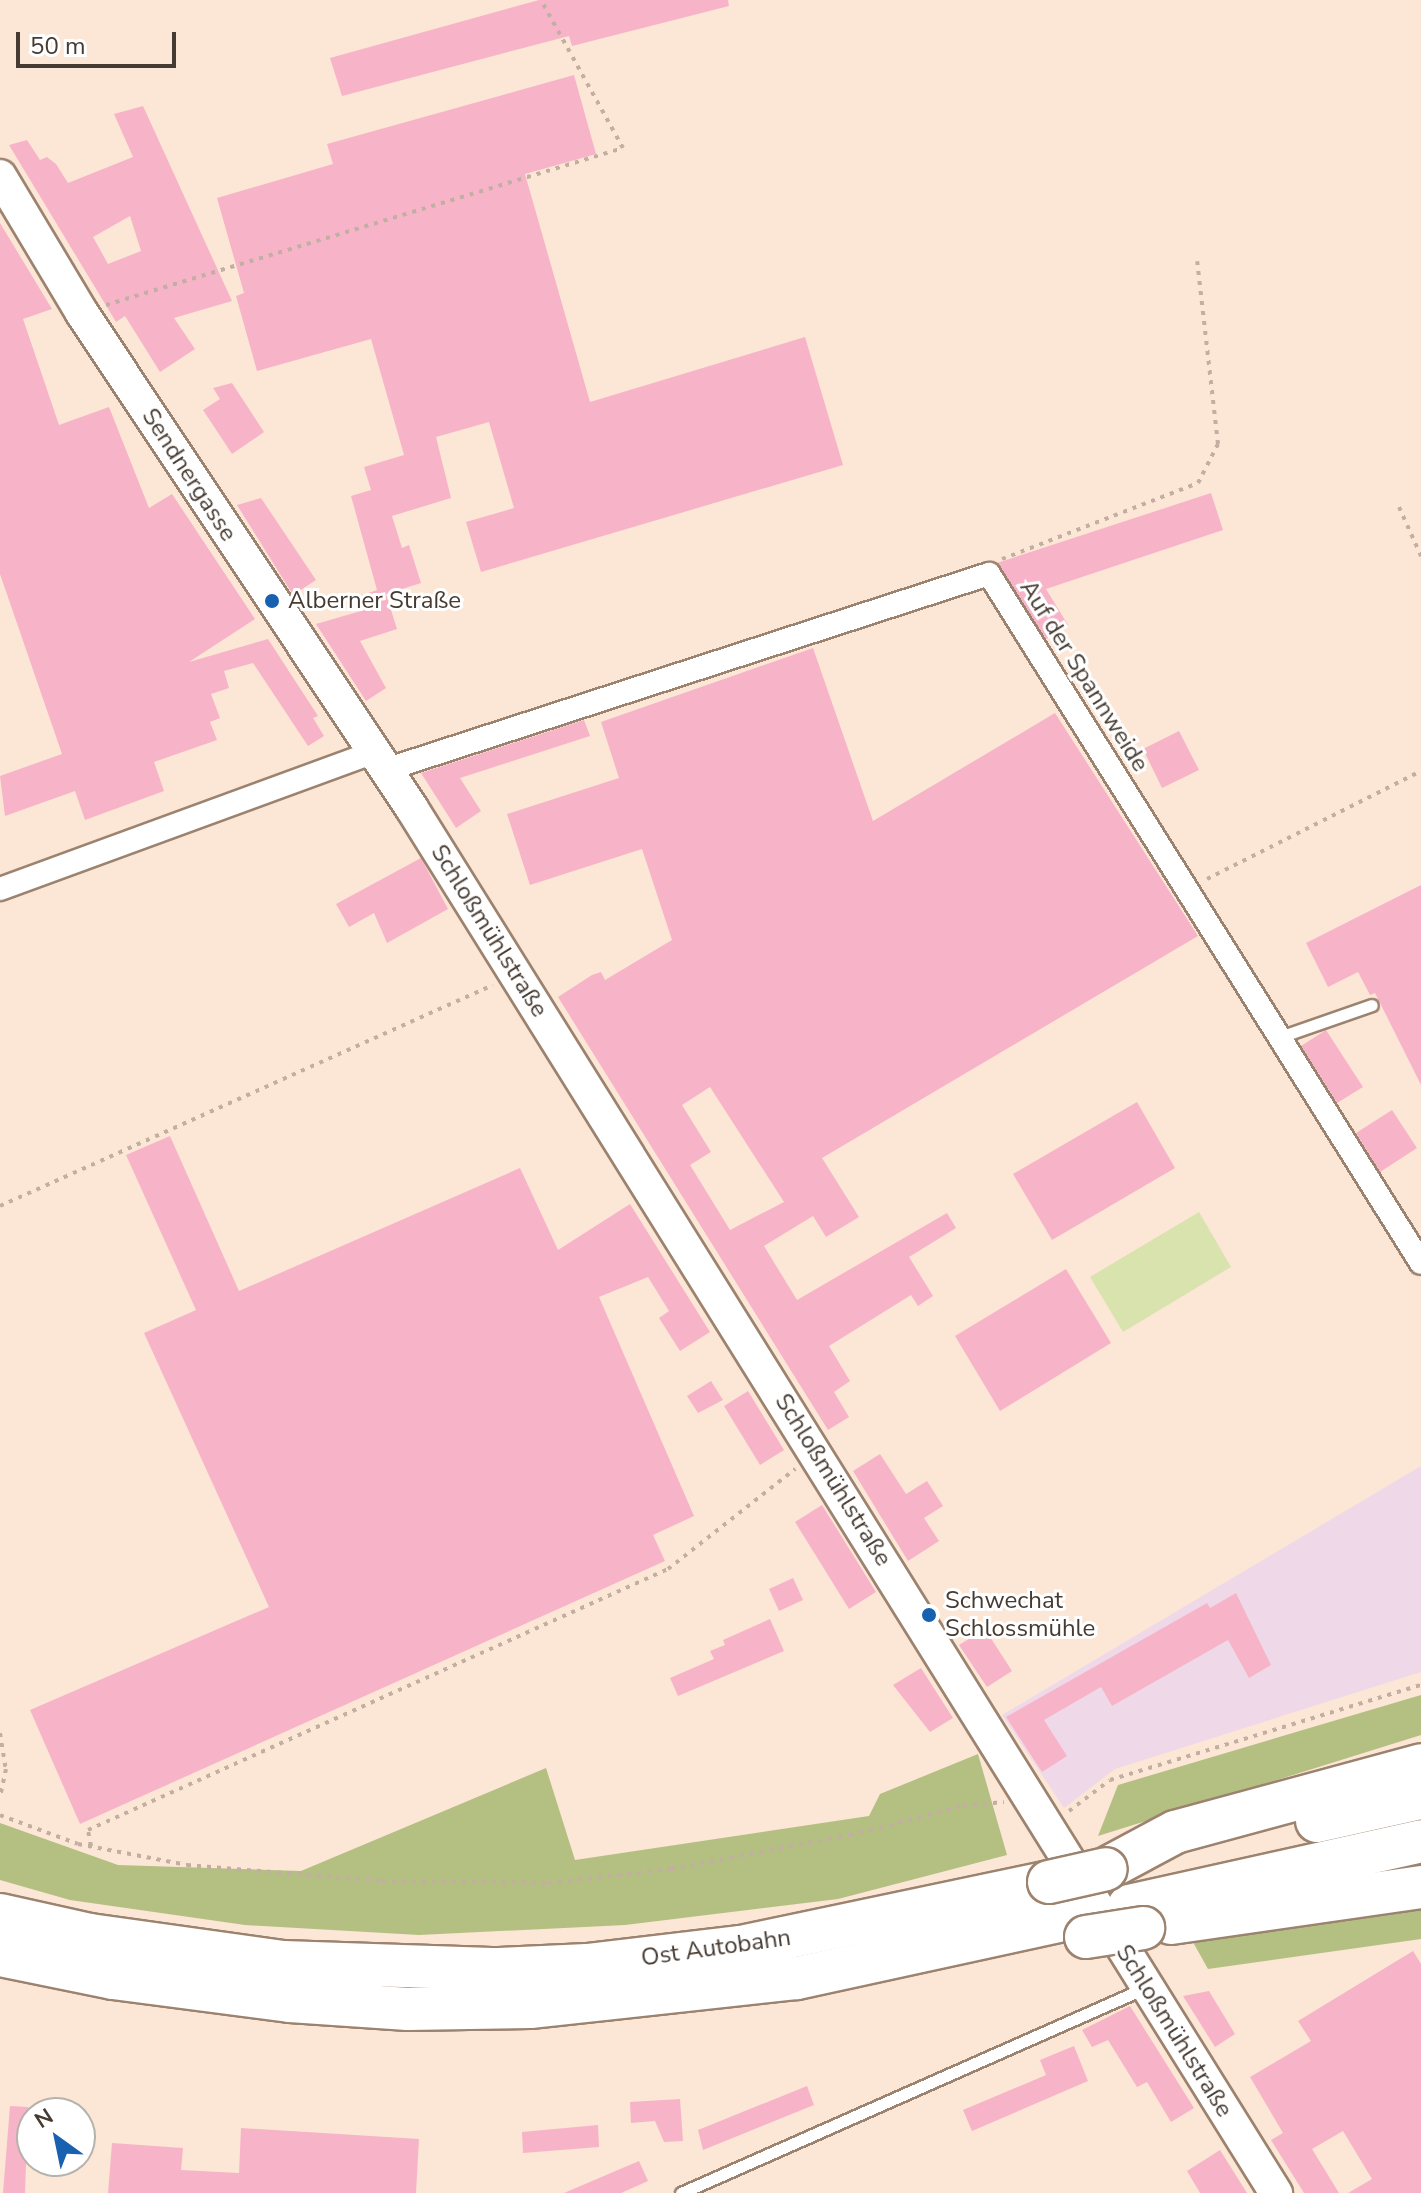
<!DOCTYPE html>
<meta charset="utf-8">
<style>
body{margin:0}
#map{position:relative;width:1421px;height:2193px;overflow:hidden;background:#fce6d5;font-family:"Nunito Sans",sans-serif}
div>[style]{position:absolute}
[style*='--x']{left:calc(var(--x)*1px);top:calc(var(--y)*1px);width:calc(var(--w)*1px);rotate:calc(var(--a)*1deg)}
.industrial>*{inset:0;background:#efd9e8}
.green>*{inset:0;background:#d9e3ae}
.forest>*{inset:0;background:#b4bf82}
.building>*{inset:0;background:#f7b4c9}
.path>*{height:4px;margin-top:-2px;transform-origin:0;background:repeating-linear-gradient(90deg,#c2afa1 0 4px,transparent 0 10px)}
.roads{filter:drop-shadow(2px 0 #9c836f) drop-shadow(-2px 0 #9c836f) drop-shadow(0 2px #9c836f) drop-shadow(0 -2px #9c836f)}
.lane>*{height:11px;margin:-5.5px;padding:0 5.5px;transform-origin:5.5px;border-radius:5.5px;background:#fff}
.street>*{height:22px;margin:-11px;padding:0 11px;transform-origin:11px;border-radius:11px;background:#fff}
.secondary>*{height:32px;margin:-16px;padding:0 16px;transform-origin:16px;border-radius:16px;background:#fff}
.highway>*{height:42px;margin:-21px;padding:0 21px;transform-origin:21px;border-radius:21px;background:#fff}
.bridges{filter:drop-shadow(2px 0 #9c836f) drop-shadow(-2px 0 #9c836f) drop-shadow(0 2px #9c836f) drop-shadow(0 -2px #9c836f)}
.highway-bridge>*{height:42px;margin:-21px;padding:0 21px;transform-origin:21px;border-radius:21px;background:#fff}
.dots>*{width:22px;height:22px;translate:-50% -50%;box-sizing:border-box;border:4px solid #fff;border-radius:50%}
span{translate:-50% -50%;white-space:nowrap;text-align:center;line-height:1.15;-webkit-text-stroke:6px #fff;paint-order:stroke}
.street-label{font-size:24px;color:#463b32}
.poi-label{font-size:24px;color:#463b32}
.left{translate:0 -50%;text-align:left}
.north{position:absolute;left:16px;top:2097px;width:80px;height:80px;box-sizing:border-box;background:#fff;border:2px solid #b5b1ad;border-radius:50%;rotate:327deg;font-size:22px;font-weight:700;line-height:32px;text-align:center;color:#463b32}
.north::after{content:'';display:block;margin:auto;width:28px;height:36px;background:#1860b0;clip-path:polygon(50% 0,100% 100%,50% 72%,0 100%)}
.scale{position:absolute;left:16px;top:32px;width:160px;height:36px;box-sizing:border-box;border:4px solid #463b32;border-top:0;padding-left:10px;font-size:24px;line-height:28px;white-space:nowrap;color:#463b32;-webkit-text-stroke:6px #fff;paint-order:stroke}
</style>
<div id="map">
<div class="industrial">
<div style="clip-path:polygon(1421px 1466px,1421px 1672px,1115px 1769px,1064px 1808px,1002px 1715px)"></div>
</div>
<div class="green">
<div style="clip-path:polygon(1199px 1212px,1231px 1267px,1123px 1332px,1090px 1277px)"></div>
</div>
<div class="forest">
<div style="clip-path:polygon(1421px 1695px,1421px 1735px,1098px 1836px,1118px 1785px)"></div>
<div style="clip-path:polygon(978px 1754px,1007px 1855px,838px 1899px,625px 1925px,419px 1935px,245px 1925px,70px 1900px,0 1880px,0 1823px,118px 1865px,301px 1871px,546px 1768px,575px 1860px,869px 1816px,880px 1794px)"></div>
<div style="clip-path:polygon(1421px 1900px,1421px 1939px,1208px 1969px,1189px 1935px)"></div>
</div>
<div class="building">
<div style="clip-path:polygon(539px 0,728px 0,729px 6px,572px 46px,569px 36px,342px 96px,330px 58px)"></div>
<div style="clip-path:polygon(574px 75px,596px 154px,525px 174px,590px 402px,805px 337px,843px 465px,481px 572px,466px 522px,514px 508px,489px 422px,436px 437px,451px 498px,392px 516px,402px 548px,409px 545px,421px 583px,386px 594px,397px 629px,360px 641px,386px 688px,366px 701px,316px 624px,361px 611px,357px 597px,377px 590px,351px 496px,371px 490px,364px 467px,404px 455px,371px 339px,257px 371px,236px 296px,244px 293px,217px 198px,333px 164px,327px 144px)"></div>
<div style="clip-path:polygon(evenodd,143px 106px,232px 301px,174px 318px,195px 349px,160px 372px,125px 316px,116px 322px,9px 145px,27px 140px,40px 160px,47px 157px,56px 164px,68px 183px,133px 157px,114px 114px,143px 106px,130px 216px,141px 251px,108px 264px,93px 237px,130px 216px)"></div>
<div style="clip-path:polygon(0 223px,52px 309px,23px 319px,59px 425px,109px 407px,149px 508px,172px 494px,255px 619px,189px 662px,268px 639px,318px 716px,313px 718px,324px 736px,308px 746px,253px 663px,224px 671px,229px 688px,211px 694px,220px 718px,210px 722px,217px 740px,154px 762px,164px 791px,85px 820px,75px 791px,5px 816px,0 776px,62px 754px,0 574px)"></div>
<div style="clip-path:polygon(232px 383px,264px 432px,232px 454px,203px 410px,220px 399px,213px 388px)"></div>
<div style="clip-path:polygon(1211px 493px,1223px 530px,1046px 589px,1068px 625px,1046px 639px,997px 563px)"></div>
<div style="clip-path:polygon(261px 498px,316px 580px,293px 595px,237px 505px)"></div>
<div style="clip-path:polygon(evenodd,813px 648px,873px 821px,1055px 713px,1198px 936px,822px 1158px,859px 1217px,826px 1237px,813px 1216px,764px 1246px,797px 1300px,947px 1213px,956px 1228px,909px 1257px,933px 1296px,918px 1306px,911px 1295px,829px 1346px,850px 1381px,834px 1392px,849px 1417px,828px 1430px,558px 997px,592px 975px,601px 972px,605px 980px,672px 940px,642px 849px,530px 885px,507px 814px,619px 778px,601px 722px,813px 648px,710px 1087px,784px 1202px,730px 1230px,690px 1165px,711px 1152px,682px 1105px,710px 1087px)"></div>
<div style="clip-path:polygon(584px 720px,590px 736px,460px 778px,481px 811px,456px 828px,421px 773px)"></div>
<div style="clip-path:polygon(1179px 731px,1199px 770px,1162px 788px,1143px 749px)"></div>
<div style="clip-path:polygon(421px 858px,448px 909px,387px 943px,374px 913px,349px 927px,336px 904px)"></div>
<div style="clip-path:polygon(1421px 885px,1421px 1085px,1375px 993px,1370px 995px,1358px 972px,1328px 987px,1306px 943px)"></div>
<div style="clip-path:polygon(1326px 1030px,1363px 1087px,1337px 1103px,1301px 1046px)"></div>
<div style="clip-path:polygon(1137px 1102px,1175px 1168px,1052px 1240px,1013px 1174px)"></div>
<div style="clip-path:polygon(1392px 1110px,1417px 1148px,1380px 1172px,1356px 1133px)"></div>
<div style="clip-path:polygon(170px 1136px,239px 1291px,520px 1168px,558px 1250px,630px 1204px,710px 1332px,680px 1351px,659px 1318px,669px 1311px,648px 1277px,599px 1297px,694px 1516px,653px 1535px,665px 1561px,80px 1824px,30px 1710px,269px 1607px,144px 1333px,196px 1310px,126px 1155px)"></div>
<div style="clip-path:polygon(1066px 1269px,1111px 1343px,1000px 1411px,955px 1336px)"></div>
<div style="clip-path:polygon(711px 1381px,723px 1400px,698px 1413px,687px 1396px)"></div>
<div style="clip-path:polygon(748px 1391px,784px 1450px,760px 1465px,724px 1406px)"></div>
<div style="clip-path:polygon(880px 1454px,906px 1494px,927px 1481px,943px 1506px,924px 1518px,939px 1541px,908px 1561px,853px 1471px)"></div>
<div style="clip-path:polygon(822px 1505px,876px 1592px,849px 1609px,795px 1522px)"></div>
<div style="clip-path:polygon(793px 1578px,803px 1600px,779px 1611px,769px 1589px)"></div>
<div style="clip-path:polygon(1236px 1593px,1271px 1665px,1249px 1678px,1228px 1640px,1112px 1706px,1101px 1687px,1044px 1720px,1067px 1756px,1042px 1772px,1006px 1717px,1207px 1603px,1210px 1608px)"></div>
<div style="clip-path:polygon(770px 1619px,784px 1651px,678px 1696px,670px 1678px,714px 1659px,710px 1651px,725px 1645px,723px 1640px)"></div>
<div style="clip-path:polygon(985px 1629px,1012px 1671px,987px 1687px,959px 1645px)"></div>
<div style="clip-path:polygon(921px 1668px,953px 1718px,930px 1732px,893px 1685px)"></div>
<div style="clip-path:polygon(1413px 1951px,1421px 1964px,1421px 2193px,1348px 2193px,1372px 2179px,1343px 2131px,1312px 2149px,1339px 2193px,1304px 2193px,1271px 2140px,1283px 2133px,1250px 2077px,1311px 2041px,1298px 2021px)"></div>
<div style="clip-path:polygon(1209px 1991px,1235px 2034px,1215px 2047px,1183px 1996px)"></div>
<div style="clip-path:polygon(1130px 2006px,1194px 2108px,1171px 2122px,1147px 2082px,1137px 2087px,1108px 2040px,1092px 2047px,1082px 2030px)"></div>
<div style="clip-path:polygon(1074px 2046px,1088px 2081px,972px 2131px,963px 2110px,1046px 2075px,1040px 2060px)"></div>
<div style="clip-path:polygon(807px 2086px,814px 2105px,703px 2150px,698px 2130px)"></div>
<div style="clip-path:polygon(680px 2099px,683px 2141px,664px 2142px,655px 2121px,631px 2123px,630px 2102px)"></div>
<div style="clip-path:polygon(10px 2106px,28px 2107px,25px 2193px,3px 2193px)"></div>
<div style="clip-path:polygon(598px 2125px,599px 2147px,523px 2153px,522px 2132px)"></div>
<div style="clip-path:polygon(241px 2128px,419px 2139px,416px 2193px,108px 2193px,112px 2143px,183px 2148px,181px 2170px,239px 2173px)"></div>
<div style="clip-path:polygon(1220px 2150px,1247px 2193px,1200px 2193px,1187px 2171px)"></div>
<div style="clip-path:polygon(639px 2161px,648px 2181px,621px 2193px,564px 2193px)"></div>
</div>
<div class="path">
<div style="--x:106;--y:305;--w:540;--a:-16.89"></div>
<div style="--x:623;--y:148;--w:169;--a:-119"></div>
<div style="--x:1399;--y:507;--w:54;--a:65.8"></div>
<div style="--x:1002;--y:559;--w:210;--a:-21.2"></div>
<div style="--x:1198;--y:483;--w:44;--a:-62.9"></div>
<div style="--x:1218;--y:444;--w:184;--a:-96.5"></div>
<div style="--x:1207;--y:879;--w:240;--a:-26.8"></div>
<div style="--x:0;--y:1206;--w:540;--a:-24.15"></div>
<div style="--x:0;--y:1733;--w:36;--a:81"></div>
<div style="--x:6;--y:1769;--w:30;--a:102"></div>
<div style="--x:1069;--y:1811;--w:51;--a:-37.1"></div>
<div style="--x:1110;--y:1780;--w:325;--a:-17"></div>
<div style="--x:0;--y:1815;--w:83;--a:20.4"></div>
<div style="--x:78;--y:1844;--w:111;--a:10.9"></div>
<div style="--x:187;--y:1865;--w:196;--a:4.7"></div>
<div style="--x:382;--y:1881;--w:166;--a:0.7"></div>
<div style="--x:548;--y:1883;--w:124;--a:-6.5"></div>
<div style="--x:671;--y:1869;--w:182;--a:-10.8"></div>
<div style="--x:850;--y:1835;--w:117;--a:-14.4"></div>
<div style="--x:963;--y:1806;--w:41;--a:-5.6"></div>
<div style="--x:91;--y:1846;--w:16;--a:-101"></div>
<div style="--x:88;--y:1830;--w:636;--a:-24.23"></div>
<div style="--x:668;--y:1569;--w:162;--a:-38.2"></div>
</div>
<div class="roads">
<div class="lane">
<div style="--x:1280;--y:1037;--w:97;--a:-19.2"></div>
<div style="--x:681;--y:2193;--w:507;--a:-23.84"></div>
</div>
<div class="street">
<div style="--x:385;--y:770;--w:635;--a:-17.98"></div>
<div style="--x:989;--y:574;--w:813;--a:57.91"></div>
<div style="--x:0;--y:889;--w:396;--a:-20.1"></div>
</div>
<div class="secondary">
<div style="--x:0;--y:176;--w:160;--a:59.1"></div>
<div style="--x:82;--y:313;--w:594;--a:56.34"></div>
<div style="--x:411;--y:807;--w:1634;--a:58.03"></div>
</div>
<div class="highway">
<div style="--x:1317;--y:1821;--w:107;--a:-12.5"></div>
<div style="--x:1106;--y:1869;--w:78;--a:-28.2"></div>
<div style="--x:1175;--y:1832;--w:255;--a:-15.2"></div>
<div style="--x:1129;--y:1906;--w:299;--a:-12.5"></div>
<div style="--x:0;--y:1915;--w:92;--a:12.5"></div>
<div style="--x:90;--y:1935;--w:195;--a:8"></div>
<div style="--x:283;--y:1962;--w:216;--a:1.9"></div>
<div style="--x:499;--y:1969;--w:88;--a:-2.6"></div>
<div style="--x:587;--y:1965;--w:155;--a:-6.7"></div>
<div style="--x:741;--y:1947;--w:315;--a:-11.9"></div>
<div style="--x:1171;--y:1923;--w:253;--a:-8.2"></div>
<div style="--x:0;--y:1955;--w:115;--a:11.5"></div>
<div style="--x:113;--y:1978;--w:178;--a:7.4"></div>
<div style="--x:290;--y:2001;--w:118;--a:3.9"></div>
<div style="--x:408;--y:2009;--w:122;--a:-0.9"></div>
<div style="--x:530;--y:2007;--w:269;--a:-6.2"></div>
<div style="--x:797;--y:1978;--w:282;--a:-12.3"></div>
</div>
</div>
<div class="bridges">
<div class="highway-bridge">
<div style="--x:1049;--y:1882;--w:58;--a:-12.8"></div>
<div style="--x:1086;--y:1937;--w:58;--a:-9"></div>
</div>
</div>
<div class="dots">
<div style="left:272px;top:601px;background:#1860b0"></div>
<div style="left:929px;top:1615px;background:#1860b0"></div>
</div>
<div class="street-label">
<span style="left:189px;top:475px;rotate:57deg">Sendnergasse</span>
<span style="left:1084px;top:676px;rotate:58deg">Auf der Spannweide</span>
<span style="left:489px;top:931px;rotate:58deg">Schloßmühlstraße</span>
<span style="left:833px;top:1480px;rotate:58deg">Schloßmühlstraße</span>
<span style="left:716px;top:1948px;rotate:-8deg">Ost Autobahn</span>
<span style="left:1174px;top:2031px;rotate:58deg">Schloßmühlstraße</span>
</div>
<div class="poi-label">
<span class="left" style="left:288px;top:601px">Alberner Straße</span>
<span class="left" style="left:945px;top:1615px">Schwechat<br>Schlossmühle</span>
</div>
<div class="north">N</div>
<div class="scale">50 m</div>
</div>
